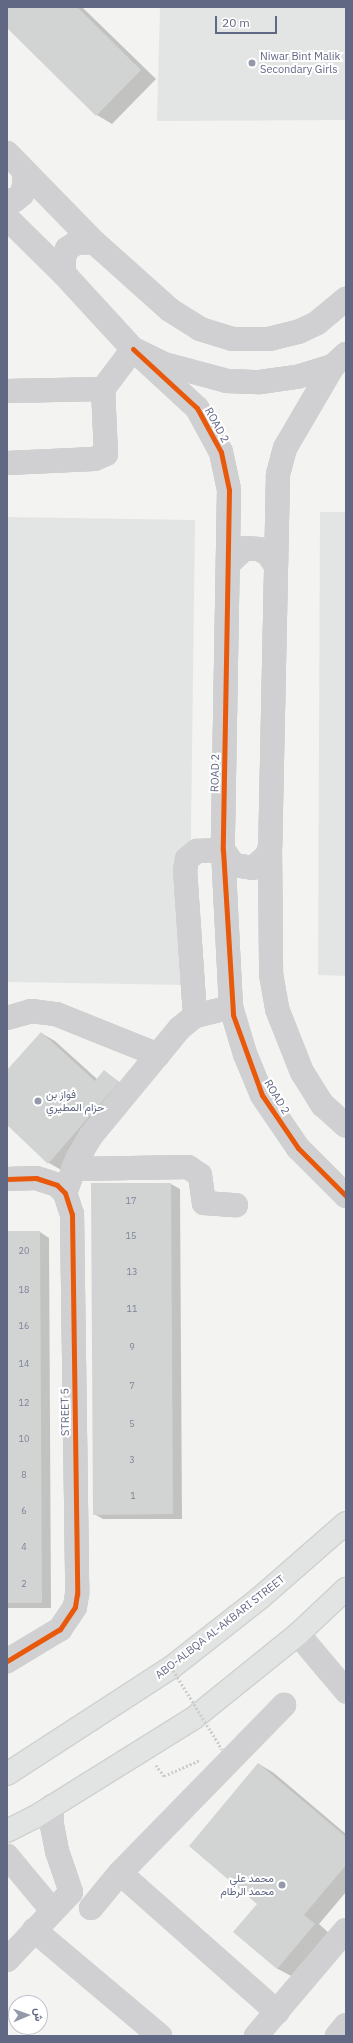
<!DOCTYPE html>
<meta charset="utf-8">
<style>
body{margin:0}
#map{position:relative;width:353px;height:2043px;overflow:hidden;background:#f3f4f1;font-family:"IBM Plex Sans",Vazirmatn,sans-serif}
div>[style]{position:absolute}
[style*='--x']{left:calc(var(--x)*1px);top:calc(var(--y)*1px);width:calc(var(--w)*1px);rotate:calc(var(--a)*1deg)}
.built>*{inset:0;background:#e3e4e4}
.shadow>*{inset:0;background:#0003}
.building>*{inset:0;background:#d2d3d3}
.path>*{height:2.5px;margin-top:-1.25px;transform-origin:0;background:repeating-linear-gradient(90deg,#cdcdcd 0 2px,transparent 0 4px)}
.roads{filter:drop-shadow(1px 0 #cfd1d1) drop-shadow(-1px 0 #cfd1d1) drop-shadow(0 1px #cfd1d1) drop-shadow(0 -1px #cfd1d1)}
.minor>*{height:22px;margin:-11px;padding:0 11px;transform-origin:11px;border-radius:11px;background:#d0d0d2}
.major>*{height:22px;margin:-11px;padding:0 11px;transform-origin:11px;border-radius:11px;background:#e2e3e3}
.path-bridge>*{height:2.5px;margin-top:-1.25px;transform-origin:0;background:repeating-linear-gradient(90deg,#cdcdcd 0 2px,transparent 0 4px)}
.cycleway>*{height:5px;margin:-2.5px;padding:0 2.5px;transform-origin:2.5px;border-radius:2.5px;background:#e8590c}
.dots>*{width:11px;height:11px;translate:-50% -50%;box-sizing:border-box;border:2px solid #fff;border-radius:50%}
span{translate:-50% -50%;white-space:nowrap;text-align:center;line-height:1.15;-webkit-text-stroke:4px #fff;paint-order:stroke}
.number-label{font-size:9px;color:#7d8398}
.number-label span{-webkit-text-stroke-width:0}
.poi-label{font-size:11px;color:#616884}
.left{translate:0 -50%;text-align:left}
.right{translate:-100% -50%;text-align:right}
.street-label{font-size:11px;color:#616884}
.frame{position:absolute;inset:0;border:8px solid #616884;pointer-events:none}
.north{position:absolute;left:8px;top:1995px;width:40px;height:40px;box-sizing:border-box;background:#fff;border:1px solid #c0c3ce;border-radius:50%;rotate:88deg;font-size:11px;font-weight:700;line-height:16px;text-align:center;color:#616884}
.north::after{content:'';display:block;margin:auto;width:14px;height:18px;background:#9499aa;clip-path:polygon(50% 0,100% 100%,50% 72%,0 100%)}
.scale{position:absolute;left:215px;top:16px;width:62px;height:18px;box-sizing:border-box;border:2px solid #616884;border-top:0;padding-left:5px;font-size:12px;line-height:14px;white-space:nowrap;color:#616884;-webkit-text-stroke:3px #fff;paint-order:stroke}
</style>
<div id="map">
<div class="built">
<div style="clip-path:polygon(160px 7px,346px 7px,346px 120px,157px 121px)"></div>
<div style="clip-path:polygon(320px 512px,346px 512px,346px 976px,318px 975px)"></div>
<div style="clip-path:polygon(7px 517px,195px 520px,189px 985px,7px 982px)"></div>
</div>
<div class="shadow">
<div style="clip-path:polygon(7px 7px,82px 7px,156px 79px,112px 124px,97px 115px,7px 27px)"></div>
<div style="clip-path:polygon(41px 1033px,55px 1041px,97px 1079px,104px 1071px,132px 1091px,63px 1171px,49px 1163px,7px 1124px,7px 1072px)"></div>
<div style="clip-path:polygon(171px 1184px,180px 1189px,182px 1519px,103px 1519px,94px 1514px)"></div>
<div style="clip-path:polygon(40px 1232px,49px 1238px,51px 1608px,7px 1608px,7px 1233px)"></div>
<div style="clip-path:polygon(259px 1764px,274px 1773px,346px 1834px,346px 1892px,319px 1924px,330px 1934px,293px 1977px,278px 1969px,234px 1932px,258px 1904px)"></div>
</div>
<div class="building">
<div style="clip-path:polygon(7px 7px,77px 7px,141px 70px,96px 116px,7px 28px)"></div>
<div style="clip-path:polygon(41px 1032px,95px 1081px,104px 1070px,119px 1082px,48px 1164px,7px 1125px,7px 1070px)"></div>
<div style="clip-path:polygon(91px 1183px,171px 1183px,173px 1514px,93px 1515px)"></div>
<div style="clip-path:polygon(7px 1231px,40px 1231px,42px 1603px,7px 1603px)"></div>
<div style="clip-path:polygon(258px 1763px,346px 1837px,346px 1865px,304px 1915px,315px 1924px,277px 1969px,233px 1932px,257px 1904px,189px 1846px)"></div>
</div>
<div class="path">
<div style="--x:156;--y:1765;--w:14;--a:54"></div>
<div style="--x:164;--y:1776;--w:39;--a:-24"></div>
</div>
<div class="roads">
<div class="minor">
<div style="--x:7;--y:153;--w:124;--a:45.7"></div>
<div style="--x:94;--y:242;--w:102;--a:41.8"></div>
<div style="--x:170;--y:310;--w:36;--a:32"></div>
<div style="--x:200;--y:329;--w:34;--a:17"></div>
<div style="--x:233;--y:339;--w:36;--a:0"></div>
<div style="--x:269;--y:339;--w:30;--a:-14"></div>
<div style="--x:298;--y:332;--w:21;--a:-25"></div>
<div style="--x:317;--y:323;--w:38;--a:-40"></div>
<div style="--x:7;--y:201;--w:8;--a:-7"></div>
<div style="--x:15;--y:200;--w:9;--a:-41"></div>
<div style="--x:22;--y:194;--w:12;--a:-76"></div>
<div style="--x:25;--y:182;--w:12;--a:-99"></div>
<div style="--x:7;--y:218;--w:80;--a:44.5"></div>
<div style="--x:64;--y:274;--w:102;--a:47.4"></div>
<div style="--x:133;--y:349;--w:34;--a:26"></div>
<div style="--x:164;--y:364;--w:65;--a:15.1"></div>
<div style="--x:227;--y:381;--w:33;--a:2"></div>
<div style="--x:260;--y:382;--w:37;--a:-8"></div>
<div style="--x:297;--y:377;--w:38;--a:-17"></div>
<div style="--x:333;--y:366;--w:18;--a:-43"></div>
<div style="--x:64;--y:274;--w:17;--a:-90"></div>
<div style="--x:64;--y:257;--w:9;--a:-69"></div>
<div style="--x:67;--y:249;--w:11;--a:-34"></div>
<div style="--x:76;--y:243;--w:18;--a:-3"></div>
<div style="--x:333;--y:366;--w:95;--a:120.3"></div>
<div style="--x:285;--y:448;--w:28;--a:105"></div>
<div style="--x:278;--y:475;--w:372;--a:91.2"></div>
<div style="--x:270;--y:847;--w:127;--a:89.5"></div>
<div style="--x:271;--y:974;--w:36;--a:80"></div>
<div style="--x:277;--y:1009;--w:68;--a:68.4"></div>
<div style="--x:302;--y:1072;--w:39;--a:58"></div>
<div style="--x:323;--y:1105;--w:31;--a:42"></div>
<div style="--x:7;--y:391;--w:96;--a:-1.2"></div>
<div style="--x:103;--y:389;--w:50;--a:-53.1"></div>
<div style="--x:133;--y:349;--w:87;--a:42.7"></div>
<div style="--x:197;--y:408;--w:50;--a:61.4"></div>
<div style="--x:221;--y:452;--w:39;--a:78"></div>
<div style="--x:229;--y:490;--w:360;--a:91"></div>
<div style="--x:223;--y:850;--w:157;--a:87.1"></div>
<div style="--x:231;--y:1007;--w:49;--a:73.4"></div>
<div style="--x:245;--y:1054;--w:44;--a:67.5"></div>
<div style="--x:262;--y:1095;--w:64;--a:55.8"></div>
<div style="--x:298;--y:1148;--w:68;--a:45"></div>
<div style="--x:7;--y:463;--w:87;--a:-2.6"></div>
<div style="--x:94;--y:459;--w:13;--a:-23"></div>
<div style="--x:106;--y:454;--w:65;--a:-92.6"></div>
<div style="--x:229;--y:563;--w:22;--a:-43"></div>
<div style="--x:245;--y:548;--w:14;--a:4"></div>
<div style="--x:259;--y:549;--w:10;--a:29"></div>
<div style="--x:268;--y:554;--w:12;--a:55"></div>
<div style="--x:195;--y:1016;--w:145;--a:-93.9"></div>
<div style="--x:185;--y:871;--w:12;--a:-81"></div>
<div style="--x:187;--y:859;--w:13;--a:-39"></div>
<div style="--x:197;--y:851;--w:26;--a:-2"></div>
<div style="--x:223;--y:850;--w:19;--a:54"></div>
<div style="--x:234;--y:865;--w:19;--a:9"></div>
<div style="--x:253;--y:868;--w:18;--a:-41"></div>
<div style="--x:267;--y:856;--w:9;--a:-72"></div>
<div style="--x:7;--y:1018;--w:25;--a:-16"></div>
<div style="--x:31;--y:1011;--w:25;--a:7"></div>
<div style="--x:56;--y:1014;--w:110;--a:21.9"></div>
<div style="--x:73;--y:1169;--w:115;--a:-1"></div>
<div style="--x:188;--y:1167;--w:14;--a:34"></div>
<div style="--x:200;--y:1175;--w:28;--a:82"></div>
<div style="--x:204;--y:1203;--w:32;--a:4"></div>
<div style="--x:7;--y:1179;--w:29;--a:-2"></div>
<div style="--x:36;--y:1178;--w:22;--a:18"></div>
<div style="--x:57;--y:1185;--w:11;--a:45"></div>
<div style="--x:65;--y:1193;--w:22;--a:72"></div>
<div style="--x:72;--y:1214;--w:380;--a:89.2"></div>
<div style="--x:77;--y:1594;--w:13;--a:99"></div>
<div style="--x:75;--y:1607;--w:27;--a:124"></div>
<div style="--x:60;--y:1629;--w:62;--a:148.9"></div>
<div style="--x:65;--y:1193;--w:37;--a:-70"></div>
<div style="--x:78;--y:1158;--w:24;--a:-60"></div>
<div style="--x:90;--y:1137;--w:141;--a:-50.5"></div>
<div style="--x:180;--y:1028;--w:19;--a:-39"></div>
<div style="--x:195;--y:1016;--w:37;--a:-14"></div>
<div style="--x:298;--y:1634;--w:75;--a:49.9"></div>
<div style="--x:7;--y:1856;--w:70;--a:50.2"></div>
<div style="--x:120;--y:1873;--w:210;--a:41.5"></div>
<div style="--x:91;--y:1908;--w:45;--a:-50.4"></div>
<div style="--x:120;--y:1873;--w:235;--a:-45.7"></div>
<div style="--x:34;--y:1930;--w:165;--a:40.1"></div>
<div style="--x:7;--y:1960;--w:93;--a:-46.7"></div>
<div style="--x:71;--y:1892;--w:43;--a:-108.9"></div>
<div style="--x:57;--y:1851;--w:25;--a:-101"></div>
<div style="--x:52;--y:1826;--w:20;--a:-90"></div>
<div style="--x:256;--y:2036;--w:139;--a:-49.7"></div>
<div style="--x:337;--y:2036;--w:14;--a:-51"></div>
</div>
<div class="major">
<div style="--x:7;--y:1774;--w:197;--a:-33"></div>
<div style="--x:172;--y:1667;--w:112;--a:-38.1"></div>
<div style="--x:260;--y:1598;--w:114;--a:-41.1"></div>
<div style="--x:7;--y:1831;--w:31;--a:-27"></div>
<div style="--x:35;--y:1817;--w:187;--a:-31.9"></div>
<div style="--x:194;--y:1718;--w:134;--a:-38.9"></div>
<div style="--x:298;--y:1634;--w:66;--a:-43.2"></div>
</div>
</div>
<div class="path-bridge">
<div style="--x:167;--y:1660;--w:105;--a:58.3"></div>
</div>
<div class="cycleway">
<div style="--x:133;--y:349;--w:87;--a:42.7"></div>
<div style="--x:197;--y:408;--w:50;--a:61.4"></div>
<div style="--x:221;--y:452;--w:39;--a:78"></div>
<div style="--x:229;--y:490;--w:360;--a:91"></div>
<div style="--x:223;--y:850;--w:165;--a:86.5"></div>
<div style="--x:233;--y:1015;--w:85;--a:70.1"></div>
<div style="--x:262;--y:1095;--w:64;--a:55.8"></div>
<div style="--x:298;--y:1148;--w:68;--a:45"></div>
<div style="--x:7;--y:1179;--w:29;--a:-2"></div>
<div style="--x:36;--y:1178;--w:22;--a:18"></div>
<div style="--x:57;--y:1185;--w:11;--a:45"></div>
<div style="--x:65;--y:1193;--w:22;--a:72"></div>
<div style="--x:72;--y:1214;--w:380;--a:89.2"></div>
<div style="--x:77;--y:1594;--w:13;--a:99"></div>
<div style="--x:75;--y:1607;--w:27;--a:124"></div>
<div style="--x:60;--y:1629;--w:62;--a:148.9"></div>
</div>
<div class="dots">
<div style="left:252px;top:63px;background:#9499aa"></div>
<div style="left:38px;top:1101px;background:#9499aa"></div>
<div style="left:282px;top:1885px;background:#9499aa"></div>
</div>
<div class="number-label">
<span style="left:131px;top:1201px">17</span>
<span style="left:131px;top:1236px">15</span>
<span style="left:24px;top:1251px">20</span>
<span style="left:132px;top:1272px">13</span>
<span style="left:24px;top:1290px">18</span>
<span style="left:132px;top:1309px">11</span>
<span style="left:24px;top:1326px">16</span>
<span style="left:132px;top:1347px">9</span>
<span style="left:24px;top:1364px">14</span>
<span style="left:132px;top:1386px">7</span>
<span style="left:24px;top:1403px">12</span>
<span style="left:132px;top:1424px">5</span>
<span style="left:24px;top:1439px">10</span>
<span style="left:132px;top:1460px">3</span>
<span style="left:24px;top:1475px">8</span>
<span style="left:133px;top:1496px">1</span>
<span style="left:24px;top:1511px">6</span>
<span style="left:24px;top:1547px">4</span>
<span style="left:24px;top:1584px">2</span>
</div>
<div class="poi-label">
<span class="left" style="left:260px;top:63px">Niwar Bint Malik<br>Secondary Girls</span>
<span class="left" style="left:46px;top:1101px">فواز بن<br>حزام المطيري</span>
<span class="right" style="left:274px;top:1885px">محمد علي<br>محمد الرطام</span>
</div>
<div class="street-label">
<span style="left:217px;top:425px;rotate:61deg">ROAD 2</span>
<span style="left:215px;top:773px;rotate:-89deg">ROAD 2</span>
<span style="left:277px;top:1097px;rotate:59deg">ROAD 2</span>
<span style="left:65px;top:1412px;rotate:-91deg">STREET 5</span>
<span style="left:220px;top:1627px;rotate:-38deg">ABO-ALBQA AL-AKBARI STREET</span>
</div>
<div class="frame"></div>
<div class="north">ش</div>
<div class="scale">20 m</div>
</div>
